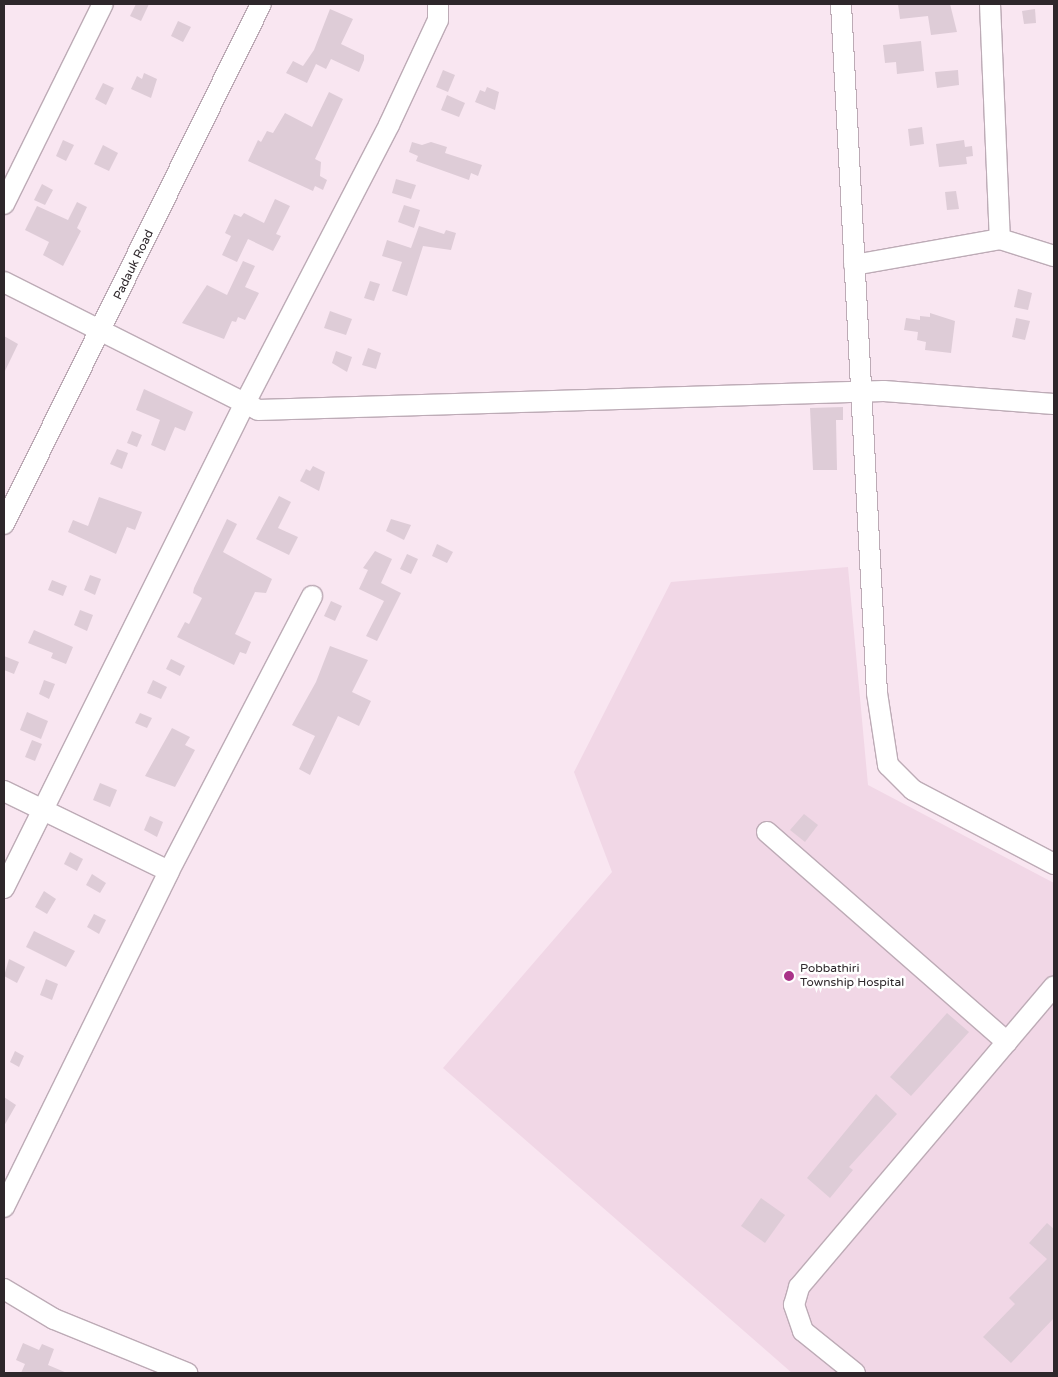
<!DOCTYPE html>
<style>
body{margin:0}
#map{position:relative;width:1058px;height:1377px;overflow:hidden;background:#f9e6f1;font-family:"Varela Round",sans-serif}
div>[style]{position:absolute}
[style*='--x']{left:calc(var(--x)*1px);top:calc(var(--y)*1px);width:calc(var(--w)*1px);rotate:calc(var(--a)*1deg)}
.built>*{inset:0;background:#f1d7e6}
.building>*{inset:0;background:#deccd7}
.roads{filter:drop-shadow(1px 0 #bdabb6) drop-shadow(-1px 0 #bdabb6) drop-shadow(0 1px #bdabb6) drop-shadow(0 -1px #bdabb6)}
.minor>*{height:20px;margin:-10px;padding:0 10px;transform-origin:10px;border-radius:10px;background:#fff}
.dots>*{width:14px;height:14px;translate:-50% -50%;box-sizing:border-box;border:2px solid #fff;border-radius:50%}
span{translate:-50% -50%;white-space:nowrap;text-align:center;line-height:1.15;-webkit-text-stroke:5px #fff;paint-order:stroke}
.street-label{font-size:12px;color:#2e272b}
.poi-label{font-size:12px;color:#2e272b}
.left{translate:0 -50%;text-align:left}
.frame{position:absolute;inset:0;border:5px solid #2e272b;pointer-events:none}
</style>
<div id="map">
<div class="built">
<div style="clip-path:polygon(848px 567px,868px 785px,1054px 883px,1054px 1373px,792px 1373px,443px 1068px,612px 872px,574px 772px,671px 582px)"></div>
</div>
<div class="building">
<div style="clip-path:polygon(136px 4px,149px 4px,141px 21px,130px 16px)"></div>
<div style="clip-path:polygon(898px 4px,950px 4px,957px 32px,931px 35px,928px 16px,900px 19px)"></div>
<div style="clip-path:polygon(330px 9px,353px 19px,341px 44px,364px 55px,364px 60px,359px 72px,331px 59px,326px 69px,316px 64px,307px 83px,286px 73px,293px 61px,303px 66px,314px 50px)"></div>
<div style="clip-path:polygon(1035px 9px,1036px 23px,1024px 24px,1022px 11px)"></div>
<div style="clip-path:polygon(178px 21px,191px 27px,183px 42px,171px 36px)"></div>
<div style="clip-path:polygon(921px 41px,924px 71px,897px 74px,896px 62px,885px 63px,883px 45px)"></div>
<div style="clip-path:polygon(443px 70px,455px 75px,448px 92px,436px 87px)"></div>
<div style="clip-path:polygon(958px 70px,959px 85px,937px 88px,935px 72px)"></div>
<div style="clip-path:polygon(144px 73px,157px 79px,151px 98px,131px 89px,137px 76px,142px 79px)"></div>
<div style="clip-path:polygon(103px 83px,114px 88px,106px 105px,95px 99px)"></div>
<div style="clip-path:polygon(487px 87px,499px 92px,495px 110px,475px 102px,480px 90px,485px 92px)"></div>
<div style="clip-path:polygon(329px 92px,343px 99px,315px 159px,321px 162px,320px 176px,327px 180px,323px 190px,315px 186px,313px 191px,248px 161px,258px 140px,261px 142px,267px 131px,273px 133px,285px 113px,312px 127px)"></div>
<div style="clip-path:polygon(447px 95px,465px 103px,459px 117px,441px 110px)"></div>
<div style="clip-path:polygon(922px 127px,924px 144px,910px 146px,908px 129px)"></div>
<div style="clip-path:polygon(63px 140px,74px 145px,66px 161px,56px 156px)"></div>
<div style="clip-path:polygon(964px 140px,965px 147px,972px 146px,973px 156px,966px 157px,967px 164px,939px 167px,936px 144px)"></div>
<div style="clip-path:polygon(412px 142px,422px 145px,431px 142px,447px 147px,445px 153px,482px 165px,478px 176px,471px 173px,469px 180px,416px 161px,418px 156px,409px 152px)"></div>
<div style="clip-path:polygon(103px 145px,118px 153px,109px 171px,94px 164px)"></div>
<div style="clip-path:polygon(396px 179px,416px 185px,411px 199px,392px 193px)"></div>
<div style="clip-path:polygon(42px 184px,53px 190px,45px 205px,34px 200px)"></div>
<div style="clip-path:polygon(956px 191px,959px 209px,947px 210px,945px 192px)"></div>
<div style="clip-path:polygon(275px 199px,290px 206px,276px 234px,281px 236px,273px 251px,248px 239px,237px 262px,222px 255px,231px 236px,225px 233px,234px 214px,241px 217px,244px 213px,264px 223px)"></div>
<div style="clip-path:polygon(77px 202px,87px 207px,77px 228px,81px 231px,63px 266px,43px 255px,49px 242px,25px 230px,37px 206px,68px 220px)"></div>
<div style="clip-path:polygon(404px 205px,420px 210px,414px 228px,398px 222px)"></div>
<div style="clip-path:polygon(419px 226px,444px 234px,446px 230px,456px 233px,451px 250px,423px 246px,407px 296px,392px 291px,402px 262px,382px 256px,387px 240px,411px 248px)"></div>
<div style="clip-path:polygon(243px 261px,255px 266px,245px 287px,259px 293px,245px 320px,238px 317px,236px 322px,232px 321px,224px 339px,182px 323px,207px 285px,227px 295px)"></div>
<div style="clip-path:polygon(370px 281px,380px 284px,374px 301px,364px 298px)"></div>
<div style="clip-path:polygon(1018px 289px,1032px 293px,1028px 310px,1014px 307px)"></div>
<div style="clip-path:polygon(330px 311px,352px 319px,346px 335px,324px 328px)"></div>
<div style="clip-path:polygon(930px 313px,955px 321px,951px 353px,925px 350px,926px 342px,917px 340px,918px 332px,904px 330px,906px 318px,920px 320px,920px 316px,930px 317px)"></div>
<div style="clip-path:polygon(1016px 318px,1030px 321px,1025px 340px,1012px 337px)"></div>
<div style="clip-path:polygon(4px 336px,18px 344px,4px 373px)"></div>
<div style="clip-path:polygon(368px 348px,381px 353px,376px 369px,362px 365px)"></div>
<div style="clip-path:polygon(336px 351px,352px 357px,347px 372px,332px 363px)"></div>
<div style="clip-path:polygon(144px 389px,193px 412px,185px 431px,175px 427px,165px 451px,151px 445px,160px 420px,136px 410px)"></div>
<div style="clip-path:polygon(843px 407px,843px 420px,836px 420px,837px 470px,813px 470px,810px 408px)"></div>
<div style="clip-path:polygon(132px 431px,142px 435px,137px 447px,127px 443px)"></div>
<div style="clip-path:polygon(117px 449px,128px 453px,122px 469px,110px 464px)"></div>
<div style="clip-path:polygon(313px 466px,325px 472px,319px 491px,300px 481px,306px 469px,310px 471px)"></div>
<div style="clip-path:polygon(279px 496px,291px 502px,278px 528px,298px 537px,289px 555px,256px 539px)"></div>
<div style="clip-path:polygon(99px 497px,142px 512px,135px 530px,127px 527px,116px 554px,68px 532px,73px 520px,88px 526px)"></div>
<div style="clip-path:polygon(227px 519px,237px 524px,223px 552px,272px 579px,266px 593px,255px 592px,235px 634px,251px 642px,246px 654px,240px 652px,234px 665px,177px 637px,185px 622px,189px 624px,202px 598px,193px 593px,194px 588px)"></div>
<div style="clip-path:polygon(391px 519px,411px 525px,404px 540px,386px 531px)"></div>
<div style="clip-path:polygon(437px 544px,453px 552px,447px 563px,432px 556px)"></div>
<div style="clip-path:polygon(375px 551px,392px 559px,381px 583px,401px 593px,377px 641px,366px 636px,384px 601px,359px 589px,368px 570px,363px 568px)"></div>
<div style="clip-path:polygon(407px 554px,418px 559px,411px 574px,400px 569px)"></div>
<div style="clip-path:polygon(90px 575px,101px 579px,95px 595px,84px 590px)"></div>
<div style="clip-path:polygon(52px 580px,67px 586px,63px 596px,48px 590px)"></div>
<div style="clip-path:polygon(331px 601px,342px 606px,335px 621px,324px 616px)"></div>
<div style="clip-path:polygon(80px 610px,93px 615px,87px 631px,74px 625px)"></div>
<div style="clip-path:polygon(34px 630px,73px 647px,66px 664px,51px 658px,53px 653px,28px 643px)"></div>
<div style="clip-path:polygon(330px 646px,368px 660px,352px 692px,371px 701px,359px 726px,338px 716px,310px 775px,299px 769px,315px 736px,292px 725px,316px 682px)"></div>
<div style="clip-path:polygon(4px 656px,19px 662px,14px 674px,4px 670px)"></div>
<div style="clip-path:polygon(171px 659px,185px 666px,180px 676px,166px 669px)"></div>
<div style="clip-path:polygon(44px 680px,55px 684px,49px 699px,39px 694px)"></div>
<div style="clip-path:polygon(153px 680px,167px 687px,161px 699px,147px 693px)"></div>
<div style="clip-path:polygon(27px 712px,48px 721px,41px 739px,20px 730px)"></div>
<div style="clip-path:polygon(140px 713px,152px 718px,147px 728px,135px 723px)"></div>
<div style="clip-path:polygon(172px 728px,190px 737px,185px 745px,195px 750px,175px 787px,145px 776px)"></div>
<div style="clip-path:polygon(32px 740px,42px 744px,35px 761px,25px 757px)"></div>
<div style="clip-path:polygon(100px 783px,117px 790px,110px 807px,93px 800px)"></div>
<div style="clip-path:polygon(804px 814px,818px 825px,805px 842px,790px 830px)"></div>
<div style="clip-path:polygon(150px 816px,163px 822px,157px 837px,144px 830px)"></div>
<div style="clip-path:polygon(70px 852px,83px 859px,77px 871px,64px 864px)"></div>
<div style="clip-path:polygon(92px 874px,106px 883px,100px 893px,86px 885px)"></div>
<div style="clip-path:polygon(44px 891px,56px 899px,47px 914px,35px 907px)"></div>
<div style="clip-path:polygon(94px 914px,106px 920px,99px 934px,87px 927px)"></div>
<div style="clip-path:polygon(34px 931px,75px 951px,66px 967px,26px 947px)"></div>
<div style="clip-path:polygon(9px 959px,25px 967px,17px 983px,4px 976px)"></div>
<div style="clip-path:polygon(46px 979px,58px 984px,52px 1000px,40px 995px)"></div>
<div style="clip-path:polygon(947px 1013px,969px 1032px,911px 1096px,890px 1077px)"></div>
<div style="clip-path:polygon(15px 1051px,24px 1056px,19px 1067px,10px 1062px)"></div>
<div style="clip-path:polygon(876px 1094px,897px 1114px,849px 1167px,853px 1170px,830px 1198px,807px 1178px)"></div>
<div style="clip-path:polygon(4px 1097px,16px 1105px,4px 1126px)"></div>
<div style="clip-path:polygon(761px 1198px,785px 1215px,765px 1243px,741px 1226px)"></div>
<div style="clip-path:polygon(1047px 1223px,1054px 1229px,1054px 1318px,1011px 1363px,983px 1337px,1015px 1304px,1009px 1298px,1047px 1259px,1029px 1243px)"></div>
<div style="clip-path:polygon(23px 1343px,39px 1350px,42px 1344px,54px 1349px,48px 1365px,67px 1373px,21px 1373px,25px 1364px,16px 1360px)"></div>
</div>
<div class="roads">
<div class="minor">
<div style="--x:841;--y:4;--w:690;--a:87.01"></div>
<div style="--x:877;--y:693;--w:73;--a:81.3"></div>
<div style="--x:888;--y:765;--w:35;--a:45"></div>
<div style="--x:913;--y:790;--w:159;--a:27.7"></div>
<div style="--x:990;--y:4;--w:235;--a:87.6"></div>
<div style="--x:4;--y:204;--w:223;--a:-63.7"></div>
<div style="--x:854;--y:265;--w:148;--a:-10.1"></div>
<div style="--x:1000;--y:239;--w:57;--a:17.5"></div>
<div style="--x:4;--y:282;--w:284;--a:26.7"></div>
<div style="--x:258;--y:410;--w:626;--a:-1.74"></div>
<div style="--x:884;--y:391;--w:170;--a:4.4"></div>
<div style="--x:4;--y:524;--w:580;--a:-63.7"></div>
<div style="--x:4;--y:791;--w:183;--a:25.9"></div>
<div style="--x:767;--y:832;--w:319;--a:41.2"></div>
<div style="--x:4;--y:888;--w:542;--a:-63.58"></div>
<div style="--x:245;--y:403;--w:313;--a:-62.6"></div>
<div style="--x:389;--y:125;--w:116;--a:-65"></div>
<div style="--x:438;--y:20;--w:16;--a:-90"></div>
<div style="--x:4;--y:1207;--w:374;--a:-63.8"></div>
<div style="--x:169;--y:871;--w:310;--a:-62.5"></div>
<div style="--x:4;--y:1289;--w:58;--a:31"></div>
<div style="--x:54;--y:1319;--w:144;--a:22.1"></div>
<div style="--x:855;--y:1373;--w:67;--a:-141.1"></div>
<div style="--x:803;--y:1331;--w:28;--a:-109"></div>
<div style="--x:794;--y:1305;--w:19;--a:-74"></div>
<div style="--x:799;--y:1287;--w:394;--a:-49.7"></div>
</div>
</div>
<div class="dots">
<div style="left:789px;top:976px;background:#aa3288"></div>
</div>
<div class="street-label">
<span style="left:134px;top:265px;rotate:-64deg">Padauk Road</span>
</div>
<div class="poi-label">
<span class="left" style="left:800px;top:976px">Pobbathiri<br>Township Hospital</span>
</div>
<div class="frame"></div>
</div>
